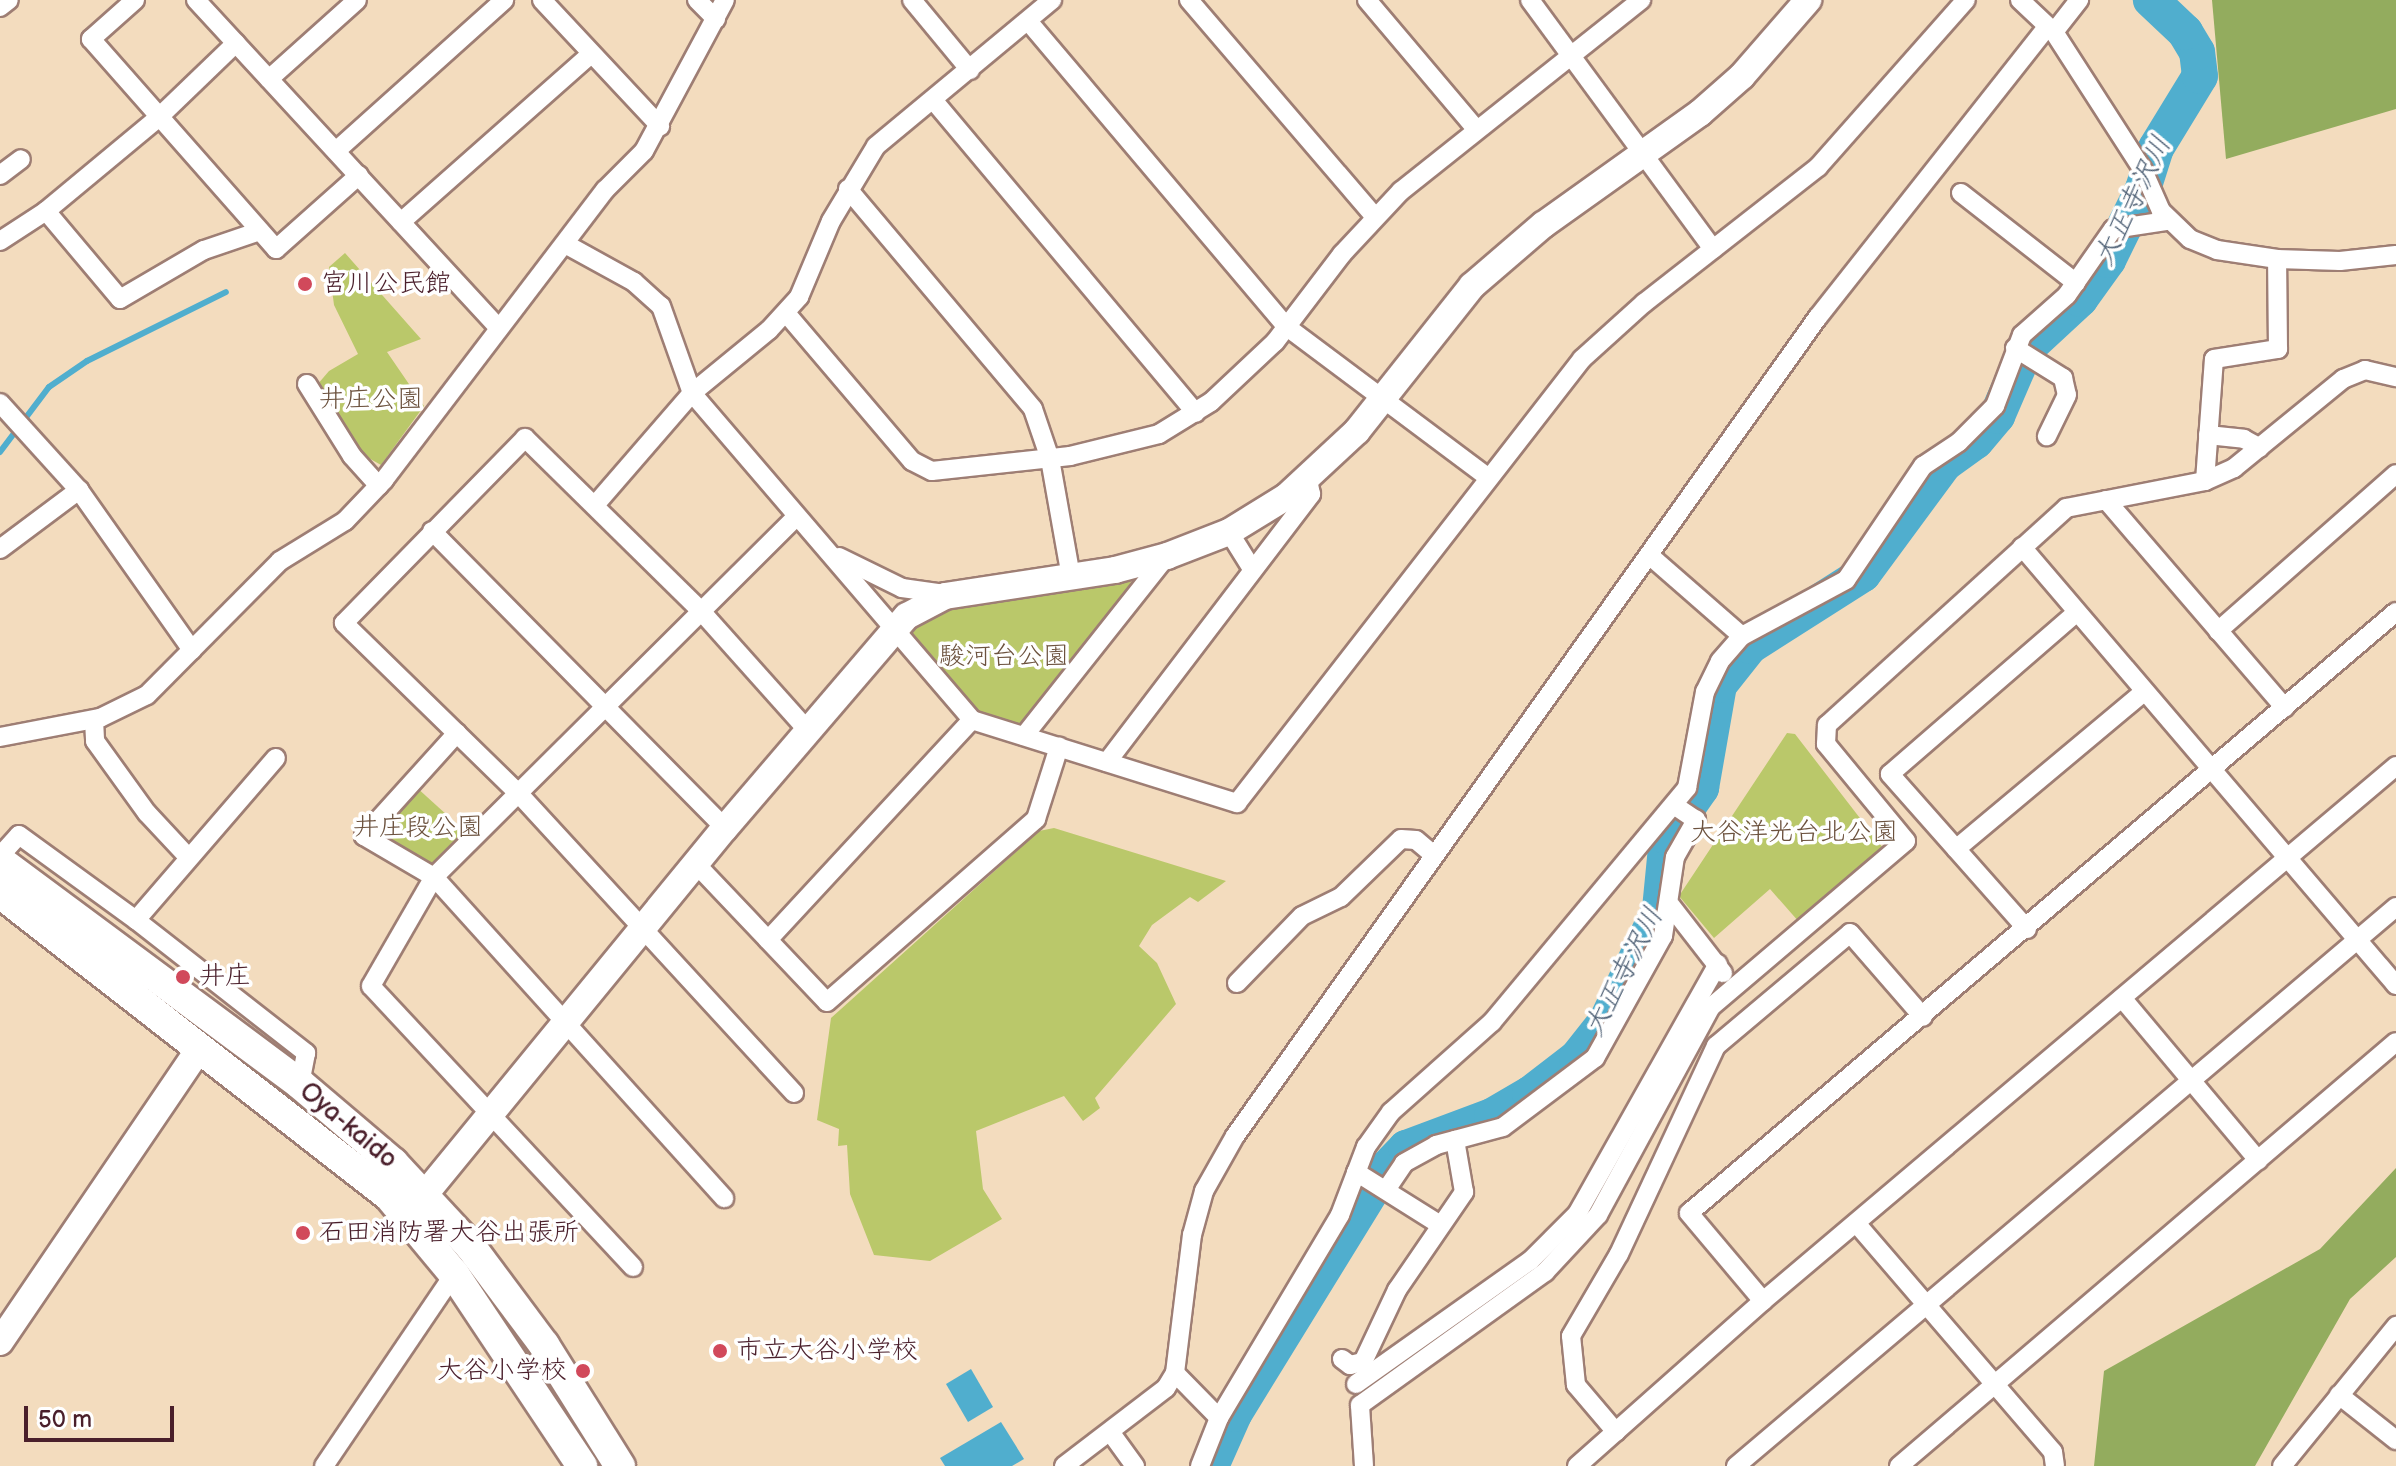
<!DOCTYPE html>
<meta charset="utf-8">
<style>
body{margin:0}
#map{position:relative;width:2396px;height:1466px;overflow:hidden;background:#f3dcbe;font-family:"Balsamiq Sans","Klee One",sans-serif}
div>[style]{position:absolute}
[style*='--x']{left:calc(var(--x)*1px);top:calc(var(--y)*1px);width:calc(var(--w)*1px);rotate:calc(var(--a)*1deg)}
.green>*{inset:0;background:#bac86a}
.forest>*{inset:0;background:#93ac5e}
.water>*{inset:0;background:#50aece}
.stream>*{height:6px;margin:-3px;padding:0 3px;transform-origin:3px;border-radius:3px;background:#50aece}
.river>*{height:36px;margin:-18px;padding:0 18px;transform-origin:18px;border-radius:18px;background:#50aece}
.roads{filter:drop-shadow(2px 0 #9e7e74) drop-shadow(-2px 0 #9e7e74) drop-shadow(0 2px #9e7e74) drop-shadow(0 -2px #9e7e74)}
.street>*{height:18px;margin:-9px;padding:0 9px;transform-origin:9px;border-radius:9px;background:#fff}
.secondary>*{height:26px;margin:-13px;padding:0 13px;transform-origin:13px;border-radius:13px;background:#fff}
.primary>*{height:30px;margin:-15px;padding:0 15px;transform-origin:15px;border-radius:15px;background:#fff}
.dots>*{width:22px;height:22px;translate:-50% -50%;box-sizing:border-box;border:4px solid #fff;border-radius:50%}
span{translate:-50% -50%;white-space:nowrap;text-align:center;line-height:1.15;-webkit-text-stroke:7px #fff;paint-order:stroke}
.poi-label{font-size:26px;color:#4a1f2b}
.left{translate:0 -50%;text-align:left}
.right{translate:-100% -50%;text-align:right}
.park-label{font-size:26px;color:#6c523e}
.street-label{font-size:26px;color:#4a1f2b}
.water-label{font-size:28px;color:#4d5f74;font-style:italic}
.scale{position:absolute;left:24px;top:1406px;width:150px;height:36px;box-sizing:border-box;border:4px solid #4a1f2b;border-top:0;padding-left:10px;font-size:24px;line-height:28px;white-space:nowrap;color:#4a1f2b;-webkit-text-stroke:6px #fff;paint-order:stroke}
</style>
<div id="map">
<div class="green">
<div style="clip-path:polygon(345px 253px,421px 339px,387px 352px,424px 406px,381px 465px,358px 452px,317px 385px,329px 371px,358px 354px,334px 305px,329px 267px)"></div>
<div style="clip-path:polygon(1130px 580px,1133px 591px,1023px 726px,976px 715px,910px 637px,909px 626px,951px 607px)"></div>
<div style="clip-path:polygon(1787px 733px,1795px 734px,1883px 848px,1799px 922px,1770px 889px,1714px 938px,1679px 896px)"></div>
<div style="clip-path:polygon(415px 786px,469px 835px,438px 867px,427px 869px,377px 836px,377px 827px)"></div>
<div style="clip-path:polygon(1054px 828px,1226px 881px,1198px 902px,1190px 897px,1152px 925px,1139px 946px,1157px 963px,1176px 1004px,1095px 1098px,1100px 1108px,1083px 1121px,1064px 1096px,976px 1131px,983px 1189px,1002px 1219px,930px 1261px,874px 1255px,850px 1194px,847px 1145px,838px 1146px,839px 1129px,817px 1120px,831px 1018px,1039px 831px)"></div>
</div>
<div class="forest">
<div style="clip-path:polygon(2212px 0,2396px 0,2396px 109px,2226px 159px)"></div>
<div style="clip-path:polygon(2396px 1168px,2396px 1257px,2350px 1299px,2255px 1466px,2094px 1466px,2104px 1371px,2320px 1249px)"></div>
</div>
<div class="water">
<div style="clip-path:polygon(971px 1369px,993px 1407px,968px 1422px,946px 1384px)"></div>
<div style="clip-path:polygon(1001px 1422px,1024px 1459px,1012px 1466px,945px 1466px,940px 1458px)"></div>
</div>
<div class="stream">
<div style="--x:0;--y:452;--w:81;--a:-53"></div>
<div style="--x:49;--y:387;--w:46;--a:-34.4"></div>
<div style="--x:87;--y:361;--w:155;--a:-26.4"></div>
</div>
<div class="river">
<div style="--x:1211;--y:1466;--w:57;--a:-66.1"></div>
<div style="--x:1234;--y:1414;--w:283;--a:-58.4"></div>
<div style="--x:1382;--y:1173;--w:35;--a:-46"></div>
<div style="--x:1406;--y:1148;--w:92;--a:-20.4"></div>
<div style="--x:1492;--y:1116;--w:44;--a:-30.1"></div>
<div style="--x:1530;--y:1094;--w:59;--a:-37.5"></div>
<div style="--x:1577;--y:1058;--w:48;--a:-51.7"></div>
<div style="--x:1607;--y:1020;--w:123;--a:-64.5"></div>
<div style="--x:1660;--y:909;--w:72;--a:-84.4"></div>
<div style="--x:1667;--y:837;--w:60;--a:-55.2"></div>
<div style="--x:1701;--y:788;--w:105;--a:-80.1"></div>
<div style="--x:1719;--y:685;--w:50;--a:-51.5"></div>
<div style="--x:1750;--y:646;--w:134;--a:-32.5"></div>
<div style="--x:1863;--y:574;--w:137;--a:-53.6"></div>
<div style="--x:1944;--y:464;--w:39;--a:-36"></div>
<div style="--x:1976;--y:441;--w:33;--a:-50"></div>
<div style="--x:1997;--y:416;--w:73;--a:-66.6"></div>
<div style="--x:2026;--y:349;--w:74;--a:-42.8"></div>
<div style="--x:2080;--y:299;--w:48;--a:-54.3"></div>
<div style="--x:2108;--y:260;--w:79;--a:-63.8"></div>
<div style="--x:2143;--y:189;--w:43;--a:-72.4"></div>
<div style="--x:2156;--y:148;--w:84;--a:-58.6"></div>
<div style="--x:2200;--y:76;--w:24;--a:-97"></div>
<div style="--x:2197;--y:52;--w:23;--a:-121"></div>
<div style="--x:2185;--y:32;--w:47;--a:-136.7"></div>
</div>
<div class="roads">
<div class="street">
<div style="--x:135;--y:0;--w:59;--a:138.4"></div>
<div style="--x:91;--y:39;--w:280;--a:48.6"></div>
<div style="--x:276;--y:249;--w:111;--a:-41.7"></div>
<div style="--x:196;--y:0;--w:447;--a:47.3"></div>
<div style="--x:542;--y:0;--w:173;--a:46.9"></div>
<div style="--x:697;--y:0;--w:27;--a:45"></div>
<div style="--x:912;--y:0;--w:91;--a:50.4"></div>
<div style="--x:1189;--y:0;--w:286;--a:49.4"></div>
<div style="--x:1367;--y:0;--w:167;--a:49.8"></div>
<div style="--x:1530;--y:0;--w:309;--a:53.7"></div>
<div style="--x:2020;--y:0;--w:47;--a:43.3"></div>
<div style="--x:2054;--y:32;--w:164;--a:57.2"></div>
<div style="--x:2143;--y:170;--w:45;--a:66.3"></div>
<div style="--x:2161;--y:211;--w:40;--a:44"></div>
<div style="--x:2190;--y:239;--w:29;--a:22"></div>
<div style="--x:2217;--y:250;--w:61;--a:8.5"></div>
<div style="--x:2277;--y:259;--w:63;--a:1.8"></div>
<div style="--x:2340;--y:261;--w:56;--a:-6.1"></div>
<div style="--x:0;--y:7;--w:11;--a:-38"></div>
<div style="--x:1028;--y:21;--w:401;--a:49.8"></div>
<div style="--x:1287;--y:327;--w:252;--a:36.8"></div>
<div style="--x:2054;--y:32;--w:41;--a:-52"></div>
<div style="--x:269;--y:79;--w:118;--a:-41.9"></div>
<div style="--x:934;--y:101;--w:407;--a:50"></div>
<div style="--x:336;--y:151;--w:226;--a:-41.9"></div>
<div style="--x:0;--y:175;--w:26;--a:-37"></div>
<div style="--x:848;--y:189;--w:287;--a:49.9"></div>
<div style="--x:1033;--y:409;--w:53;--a:71.2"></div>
<div style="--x:1050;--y:459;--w:120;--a:79.9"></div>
<div style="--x:1961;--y:193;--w:146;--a:38"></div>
<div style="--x:46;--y:211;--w:115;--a:49.9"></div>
<div style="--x:120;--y:299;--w:97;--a:-30.3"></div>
<div style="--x:204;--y:250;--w:59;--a:-18.7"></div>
<div style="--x:401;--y:222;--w:254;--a:-41.5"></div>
<div style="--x:0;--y:241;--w:55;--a:-33.1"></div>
<div style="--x:46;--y:211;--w:146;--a:-39.7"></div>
<div style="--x:158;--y:118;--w:108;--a:-43.9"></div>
<div style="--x:567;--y:245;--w:77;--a:28.9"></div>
<div style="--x:634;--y:282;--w:36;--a:42"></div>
<div style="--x:661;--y:306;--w:92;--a:70.4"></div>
<div style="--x:692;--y:393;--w:430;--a:49.4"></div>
<div style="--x:972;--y:720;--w:278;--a:17.4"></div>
<div style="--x:1237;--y:803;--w:562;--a:-52.15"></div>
<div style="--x:1582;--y:359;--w:84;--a:-42.1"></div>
<div style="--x:1644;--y:303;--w:221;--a:-38"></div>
<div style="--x:1818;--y:167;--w:223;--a:-48.5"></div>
<div style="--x:786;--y:313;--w:194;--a:49.6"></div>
<div style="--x:912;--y:461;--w:22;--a:27"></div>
<div style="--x:932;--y:471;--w:139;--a:-6.2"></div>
<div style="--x:1070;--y:456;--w:92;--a:-13.9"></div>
<div style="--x:1159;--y:434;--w:61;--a:-31.6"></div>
<div style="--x:1211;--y:402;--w:88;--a:-43.2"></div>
<div style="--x:1275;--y:342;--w:111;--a:-52.7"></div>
<div style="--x:1342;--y:254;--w:86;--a:-46.9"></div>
<div style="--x:1401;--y:191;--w:307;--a:-38.5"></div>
<div style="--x:2015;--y:348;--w:57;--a:32"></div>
<div style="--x:2063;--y:378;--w:17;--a:77"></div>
<div style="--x:2067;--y:395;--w:46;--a:116"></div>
<div style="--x:307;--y:384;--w:85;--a:58"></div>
<div style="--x:352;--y:456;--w:40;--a:48"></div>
<div style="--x:0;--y:403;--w:118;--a:47.8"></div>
<div style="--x:79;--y:490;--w:196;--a:54.8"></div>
<div style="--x:2208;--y:435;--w:36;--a:6"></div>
<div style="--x:2244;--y:439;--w:18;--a:29"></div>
<div style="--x:2205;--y:481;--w:122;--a:-85.8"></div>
<div style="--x:2214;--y:359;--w:65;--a:-8.9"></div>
<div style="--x:2278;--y:349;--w:90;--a:-90.6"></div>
<div style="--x:2106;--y:500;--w:274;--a:49.3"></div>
<div style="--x:595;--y:505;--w:148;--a:-49.1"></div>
<div style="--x:692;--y:393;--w:99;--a:-39.3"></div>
<div style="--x:769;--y:330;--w:45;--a:-47.7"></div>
<div style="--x:799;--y:297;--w:82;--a:-67.2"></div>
<div style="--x:831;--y:221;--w:87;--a:-59"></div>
<div style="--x:876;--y:146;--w:229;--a:-39.7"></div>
<div style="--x:432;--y:531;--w:417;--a:45.4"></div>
<div style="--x:1229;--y:532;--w:44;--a:58.1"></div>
<div style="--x:2022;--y:547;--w:576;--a:49.51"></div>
<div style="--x:0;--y:549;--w:99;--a:-36.8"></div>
<div style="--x:1649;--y:555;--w:123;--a:41.1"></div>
<div style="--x:839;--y:557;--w:70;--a:26.2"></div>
<div style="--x:902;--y:588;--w:43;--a:7.9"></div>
<div style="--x:2218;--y:631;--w:237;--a:-41.4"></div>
<div style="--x:94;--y:720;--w:21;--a:87"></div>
<div style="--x:95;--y:741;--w:89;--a:54.2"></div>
<div style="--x:147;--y:813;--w:60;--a:47"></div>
<div style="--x:457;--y:733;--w:139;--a:132.1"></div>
<div style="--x:364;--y:836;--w:81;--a:30.4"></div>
<div style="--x:434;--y:877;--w:433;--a:47.9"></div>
<div style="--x:1024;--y:736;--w:228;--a:-51.6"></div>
<div style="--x:0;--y:737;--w:102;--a:-10.8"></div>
<div style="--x:100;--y:718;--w:52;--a:-26.1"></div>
<div style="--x:147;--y:695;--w:189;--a:-45.2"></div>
<div style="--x:280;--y:561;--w:76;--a:-31.6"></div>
<div style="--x:345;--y:521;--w:57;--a:-46.4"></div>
<div style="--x:384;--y:480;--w:365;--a:-52.7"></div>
<div style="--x:605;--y:190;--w:55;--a:-45"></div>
<div style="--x:644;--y:151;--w:171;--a:-61.8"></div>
<div style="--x:1107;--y:762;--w:337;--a:-52.7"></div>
<div style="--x:1311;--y:494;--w:14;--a:-102"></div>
<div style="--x:1956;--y:849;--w:245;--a:-39.9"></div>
<div style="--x:0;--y:856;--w:28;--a:-48"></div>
<div style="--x:19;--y:835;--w:145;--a:36"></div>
<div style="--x:136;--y:920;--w:216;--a:38"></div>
<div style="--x:306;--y:1053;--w:32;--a:101"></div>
<div style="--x:696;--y:864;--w:190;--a:46.5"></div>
<div style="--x:827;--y:1002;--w:278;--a:-41.2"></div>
<div style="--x:1036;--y:819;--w:76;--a:-72.3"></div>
<div style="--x:1671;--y:906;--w:85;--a:52.2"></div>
<div style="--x:136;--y:920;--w:214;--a:-49.2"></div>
<div style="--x:2027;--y:929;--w:207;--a:-131.5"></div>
<div style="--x:1890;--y:774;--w:246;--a:-40.9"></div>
<div style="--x:768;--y:940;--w:300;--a:-47.2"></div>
<div style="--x:1237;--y:983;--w:93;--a:-45.9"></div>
<div style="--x:1302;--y:916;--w:43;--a:-26"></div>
<div style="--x:1341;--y:897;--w:83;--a:-44"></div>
<div style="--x:1401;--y:839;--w:15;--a:4"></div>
<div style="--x:1416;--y:840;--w:23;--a:40"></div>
<div style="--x:2122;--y:998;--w:212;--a:50"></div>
<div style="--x:794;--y:1093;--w:409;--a:-132.6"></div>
<div style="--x:517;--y:792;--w:242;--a:-135.7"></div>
<div style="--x:344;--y:623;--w:259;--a:-45.6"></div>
<div style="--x:525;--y:438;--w:245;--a:44.5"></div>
<div style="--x:700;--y:610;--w:162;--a:48.2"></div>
<div style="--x:1356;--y:1172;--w:98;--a:32.1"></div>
<div style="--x:1386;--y:1190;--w:32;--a:-56"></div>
<div style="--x:1404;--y:1163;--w:37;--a:-29"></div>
<div style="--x:1436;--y:1145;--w:69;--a:-15"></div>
<div style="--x:1503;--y:1127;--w:115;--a:-36.9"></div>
<div style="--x:1595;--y:1058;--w:140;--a:-60.9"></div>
<div style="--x:1663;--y:936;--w:80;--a:-81.4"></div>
<div style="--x:1675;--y:857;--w:43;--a:-60.4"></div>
<div style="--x:1696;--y:820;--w:27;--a:-146"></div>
<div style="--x:1856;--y:1223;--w:302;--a:49.3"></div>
<div style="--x:2053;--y:1452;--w:14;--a:82"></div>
<div style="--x:633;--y:1267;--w:384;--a:-133"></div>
<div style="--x:371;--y:986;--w:126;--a:-60"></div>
<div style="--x:434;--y:877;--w:509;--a:-44.84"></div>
<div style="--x:1763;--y:1301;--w:115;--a:-130.1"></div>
<div style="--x:1689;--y:1213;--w:928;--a:-40.37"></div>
<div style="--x:1342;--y:1359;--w:10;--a:37"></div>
<div style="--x:1350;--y:1365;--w:13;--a:-13"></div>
<div style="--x:1363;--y:1362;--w:80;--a:-64.7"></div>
<div style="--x:1397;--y:1290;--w:119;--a:-55.6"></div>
<div style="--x:1464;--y:1192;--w:53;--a:-99.8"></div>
<div style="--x:1175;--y:1373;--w:63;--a:45.6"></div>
<div style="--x:1219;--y:1418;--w:236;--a:-59.2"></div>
<div style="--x:1340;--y:1215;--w:73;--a:-69.1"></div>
<div style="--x:1366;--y:1147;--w:43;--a:-54.5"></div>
<div style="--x:1391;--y:1112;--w:135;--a:-41.7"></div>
<div style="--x:1492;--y:1022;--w:305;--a:-50.2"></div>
<div style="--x:1687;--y:788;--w:98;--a:-79.4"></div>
<div style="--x:1705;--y:692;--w:34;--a:-64"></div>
<div style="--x:1720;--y:661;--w:33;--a:-49"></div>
<div style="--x:1742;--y:636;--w:118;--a:-28.3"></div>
<div style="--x:1846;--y:580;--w:138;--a:-56"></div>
<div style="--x:1923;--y:466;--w:43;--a:-33.7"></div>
<div style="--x:1959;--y:442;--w:51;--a:-45"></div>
<div style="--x:1995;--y:406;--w:76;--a:-69.2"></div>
<div style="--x:2022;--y:335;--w:60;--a:-41.6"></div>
<div style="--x:2067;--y:295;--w:80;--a:-55.1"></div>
<div style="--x:2113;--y:229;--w:55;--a:-8.4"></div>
<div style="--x:1356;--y:1384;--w:213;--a:-35.3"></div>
<div style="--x:1530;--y:1261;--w:66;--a:-45"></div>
<div style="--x:1577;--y:1214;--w:287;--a:-60.6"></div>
<div style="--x:2339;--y:1395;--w:73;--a:38.3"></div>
<div style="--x:1616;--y:1432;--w:62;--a:-130.4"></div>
<div style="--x:1576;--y:1385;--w:49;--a:-95.8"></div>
<div style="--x:1571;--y:1336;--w:95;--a:-59.7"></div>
<div style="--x:1619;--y:1254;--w:230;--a:-65"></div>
<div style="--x:1716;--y:1046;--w:175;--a:-40.1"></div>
<div style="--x:1850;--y:933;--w:111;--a:49"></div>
<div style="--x:1111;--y:1433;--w:41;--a:54"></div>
<div style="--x:324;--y:1466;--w:232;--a:-55.9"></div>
<div style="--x:1064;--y:1466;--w:128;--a:-37.4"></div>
<div style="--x:1166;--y:1388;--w:17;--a:-59"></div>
<div style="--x:1175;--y:1373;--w:139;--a:-83"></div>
<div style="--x:1192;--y:1235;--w:46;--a:-74.7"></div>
<div style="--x:1204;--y:1191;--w:63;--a:-60.6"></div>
<div style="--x:1235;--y:1136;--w:1005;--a:-54.56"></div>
<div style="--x:1818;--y:317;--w:370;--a:-51.7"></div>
<div style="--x:1200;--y:1466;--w:52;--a:-68.4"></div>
<div style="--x:1364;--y:1466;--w:61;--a:-93.8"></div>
<div style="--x:1360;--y:1405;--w:228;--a:-35.7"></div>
<div style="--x:1545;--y:1272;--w:78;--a:-47.1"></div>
<div style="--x:1598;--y:1215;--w:237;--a:-61.5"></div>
<div style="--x:1711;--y:1007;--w:256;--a:-40.4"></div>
<div style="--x:1906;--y:841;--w:126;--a:-129.5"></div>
<div style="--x:1826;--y:744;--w:19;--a:-87"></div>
<div style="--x:1827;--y:725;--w:323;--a:-42.2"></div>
<div style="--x:2066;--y:508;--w:142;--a:-11"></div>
<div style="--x:2205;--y:481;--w:32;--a:-24"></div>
<div style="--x:2234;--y:468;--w:141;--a:-39.2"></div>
<div style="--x:2343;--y:379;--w:24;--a:-22"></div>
<div style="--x:2365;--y:370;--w:32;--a:13"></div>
<div style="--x:1577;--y:1466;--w:249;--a:-41.6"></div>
<div style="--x:1763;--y:1301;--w:829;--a:-40.2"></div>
<div style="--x:1736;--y:1466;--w:865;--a:-40.26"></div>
<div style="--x:1899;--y:1466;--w:653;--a:-40.47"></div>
<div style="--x:2282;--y:1466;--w:181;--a:-50.8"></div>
</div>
<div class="secondary">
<div style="--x:412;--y:1210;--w:494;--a:-50.7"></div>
<div style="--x:725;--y:828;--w:279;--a:-49.4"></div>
<div style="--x:907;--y:616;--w:43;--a:-27.8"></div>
<div style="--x:945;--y:596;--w:172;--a:-8.7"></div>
<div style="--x:1115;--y:570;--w:54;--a:-15.1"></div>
<div style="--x:1167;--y:556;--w:66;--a:-21.2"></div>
<div style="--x:1229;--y:532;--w:67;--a:-31.6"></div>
<div style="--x:1286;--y:497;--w:97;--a:-42.9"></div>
<div style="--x:1357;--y:431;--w:185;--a:-51.6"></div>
<div style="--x:1472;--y:286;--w:94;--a:-40.7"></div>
<div style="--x:1543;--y:225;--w:193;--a:-35.5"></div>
<div style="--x:1700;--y:113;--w:56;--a:-41.4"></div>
<div style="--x:1742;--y:76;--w:101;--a:-49"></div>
<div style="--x:0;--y:1342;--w:356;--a:-55.8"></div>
</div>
<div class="primary">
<div style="--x:0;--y:861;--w:374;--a:36.6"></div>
<div style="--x:300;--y:1084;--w:122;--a:40.3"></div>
<div style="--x:393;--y:1163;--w:115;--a:47.1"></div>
<div style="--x:471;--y:1247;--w:122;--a:53.3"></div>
<div style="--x:544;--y:1345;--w:143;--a:57.9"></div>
<div style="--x:0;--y:893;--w:494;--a:37.9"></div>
<div style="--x:390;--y:1197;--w:100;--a:50.3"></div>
<div style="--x:454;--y:1274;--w:231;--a:56.3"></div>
</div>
</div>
<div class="dots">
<div style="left:305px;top:284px;background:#d1495b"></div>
<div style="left:183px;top:977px;background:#d1495b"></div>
<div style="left:303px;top:1233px;background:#d1495b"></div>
<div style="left:720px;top:1351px;background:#d1495b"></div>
<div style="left:583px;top:1371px;background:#d1495b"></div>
</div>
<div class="poi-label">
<span class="left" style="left:321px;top:284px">宮川公民館</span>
<span class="left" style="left:199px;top:977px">井庄</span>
<span class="left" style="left:319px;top:1233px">石田消防署大谷出張所</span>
<span class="left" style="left:736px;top:1351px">市立大谷小学校</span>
<span class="right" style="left:567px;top:1371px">大谷小学校</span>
</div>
<div class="park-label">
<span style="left:371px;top:400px">井庄公園</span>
<span style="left:1004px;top:657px">駿河台公園</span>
<span style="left:418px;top:828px">井庄段公園</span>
<span style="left:1794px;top:833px">大谷洋光台北公園</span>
</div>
<div class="street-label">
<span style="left:348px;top:1126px;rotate:40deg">Oya-kaido</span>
</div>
<div class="water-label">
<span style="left:2133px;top:201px;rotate:-64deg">大正寺沢川</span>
<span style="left:1624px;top:972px;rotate:-63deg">大正寺沢川</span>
</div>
<div class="scale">50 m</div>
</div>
